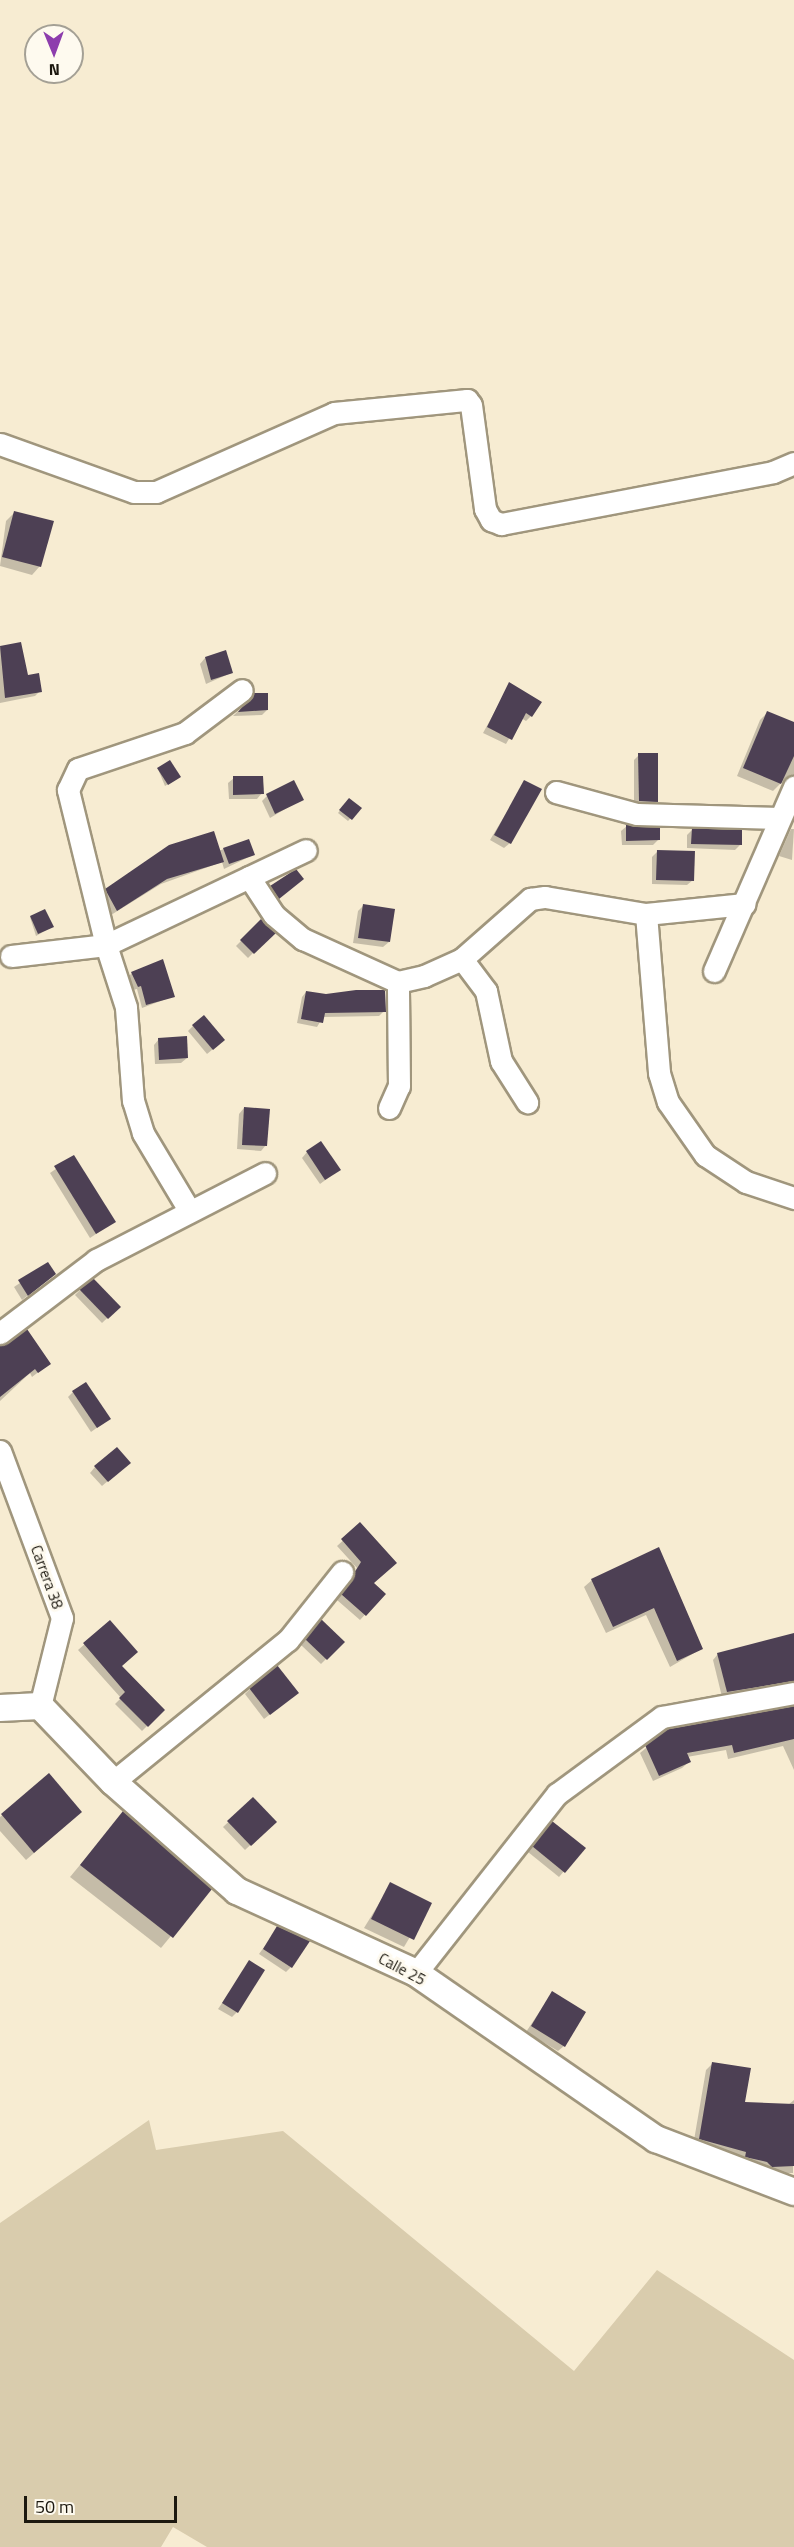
<!DOCTYPE html>
<style>
body{margin:0}
#map{position:relative;width:794px;height:2547px;overflow:hidden;background:#f7ecd2;font-family:"Titillium Web",sans-serif}
div>[style]{position:absolute}
[style*='--x']{left:calc(var(--x)*1px);top:calc(var(--y)*1px);width:calc(var(--w)*1px);rotate:calc(var(--a)*1deg)}
.green>*{inset:0;background:#d9ccad}
.shadow>*{inset:0;background:#0003}
.building>*{inset:0;background:#4d4054}
.roads{filter:drop-shadow(2px 0 #a0967d) drop-shadow(-2px 0 #a0967d) drop-shadow(0 2px #a0967d) drop-shadow(0 -2px #a0967d)}
.minor>*{height:21px;margin:-10.5px;padding:0 10.5px;transform-origin:10.5px;border-radius:10.5px;background:#fff}
.tertiary>*{height:26px;margin:-13px;padding:0 13px;transform-origin:13px;border-radius:13px;background:#fff}
span{translate:-50% -50%;white-space:nowrap;text-align:center;line-height:1.15;-webkit-text-stroke:6px #fefaef;paint-order:stroke}
.street-label{font-size:15px;color:#1c180f}
.north{position:absolute;left:24px;top:24px;width:60px;height:60px;box-sizing:border-box;background:#fefaef;border:2px solid #a4a095;border-radius:50%;rotate:179deg;font-size:16px;font-weight:700;line-height:24px;text-align:center;color:#1c180f}
.north::after{content:'';display:block;margin:auto;width:21px;height:27px;background:#8d3dad;clip-path:polygon(50% 0,100% 100%,50% 72%,0 100%)}
.scale{position:absolute;left:24px;top:2496px;width:153px;height:27px;box-sizing:border-box;border:3px solid #1c180f;border-top:0;padding-left:8px;font-size:18px;line-height:21px;white-space:nowrap;color:#1c180f;-webkit-text-stroke:4px #fefaef;paint-order:stroke}
</style>
<div id="map">
<div class="green">
<div style="clip-path:polygon(149px 2120px,156px 2150px,283px 2131px,574px 2371px,657px 2270px,794px 2360px,794px 2547px,207px 2547px,173px 2527px,161px 2547px,0 2547px,0 2223px)"></div>
</div>
<div class="shadow">
<div style="clip-path:polygon(14px 513px,40px 566px,32px 575px,0 566px,6px 521px)"></div>
<div style="clip-path:polygon(20px 644px,26px 676px,40px 691px,35px 696px,0 703px,0 648px)"></div>
<div style="clip-path:polygon(205px 658px,231px 673px,206px 684px,200px 664px)"></div>
<div style="clip-path:polygon(510px 684px,531px 716px,526px 721px,521px 718px,506px 744px,483px 733px)"></div>
<div style="clip-path:polygon(255px 695px,267px 710px,262px 715px,233px 716px)"></div>
<div style="clip-path:polygon(767px 713px,794px 724px,794px 784px,781px 783px,773px 791px,737px 776px,760px 720px)"></div>
<div style="clip-path:polygon(639px 755px,657px 801px,651px 807px,634px 806px,634px 760px)"></div>
<div style="clip-path:polygon(158px 769px,177px 779px,165px 786px)"></div>
<div style="clip-path:polygon(234px 778px,262px 793px,257px 799px,229px 799px,228px 783px)"></div>
<div style="clip-path:polygon(525px 782px,510px 843px,504px 848px,490px 840px)"></div>
<div style="clip-path:polygon(267px 796px,302px 799px,270px 818px,262px 801px)"></div>
<div style="clip-path:polygon(347px 802px,360px 808px,348px 821px,338px 813px)"></div>
<div style="clip-path:polygon(627px 826px,659px 839px,653px 845px,622px 845px,621px 831px)"></div>
<div style="clip-path:polygon(791px 829px,794px 829px,792px 860px,779px 856px)"></div>
<div style="clip-path:polygon(692px 830px,740px 845px,735px 850px,687px 848px,687px 835px)"></div>
<div style="clip-path:polygon(224px 849px,253px 855px,224px 869px,222px 862px,161px 884px,111px 915px,101px 895px,106px 890px)"></div>
<div style="clip-path:polygon(658px 851px,693px 880px,687px 885px,652px 884px,652px 857px)"></div>
<div style="clip-path:polygon(302px 879px,276px 900px,269px 890px,271px 888px)"></div>
<div style="clip-path:polygon(364px 905px,389px 942px,383px 947px,353px 943px,358px 911px)"></div>
<div style="clip-path:polygon(30px 917px,52px 927px,36px 936px)"></div>
<div style="clip-path:polygon(261px 921px,273px 933px,248px 958px,236px 946px)"></div>
<div style="clip-path:polygon(132px 973px,174px 996px,142px 1008px,137px 989px,133px 990px,128px 977px)"></div>
<div style="clip-path:polygon(306px 992px,384px 1011px,379px 1016px,323px 1017px,317px 1027px,297px 1023px,302px 997px)"></div>
<div style="clip-path:polygon(193px 1026px,218px 1045px,207px 1054px,188px 1031px)"></div>
<div style="clip-path:polygon(159px 1039px,187px 1058px,181px 1063px,155px 1064px,154px 1045px)"></div>
<div style="clip-path:polygon(244px 1108px,266px 1145px,261px 1151px,237px 1149px,239px 1114px)"></div>
<div style="clip-path:polygon(307px 1152px,339px 1170px,320px 1184px,302px 1158px)"></div>
<div style="clip-path:polygon(73px 1157px,114px 1222px,90px 1238px,50px 1173px)"></div>
<div style="clip-path:polygon(48px 1264px,49px 1279px,22px 1300px,14px 1287px)"></div>
<div style="clip-path:polygon(80px 1290px,119px 1307px,102px 1323px,75px 1295px)"></div>
<div style="clip-path:polygon(0 1350px,49px 1364px,32px 1377px,30px 1373px,0 1401px)"></div>
<div style="clip-path:polygon(73px 1392px,109px 1419px,91px 1432px,68px 1397px)"></div>
<div style="clip-path:polygon(95px 1467px,123px 1468px,102px 1486px,90px 1473px)"></div>
<div style="clip-path:polygon(360px 1525px,372px 1583px,384px 1594px,360px 1620px,337px 1600px,357px 1568px,337px 1546px)"></div>
<div style="clip-path:polygon(659px 1549px,701px 1649px,670px 1667px,646px 1615px,606px 1633px,584px 1587px,592px 1580px)"></div>
<div style="clip-path:polygon(110px 1622px,120px 1666px,163px 1710px,142px 1731px,115px 1704px,121px 1698px,78px 1650px)"></div>
<div style="clip-path:polygon(316px 1626px,343px 1642px,321px 1664px,301px 1645px)"></div>
<div style="clip-path:polygon(794px 1635px,794px 1685px,722px 1697px,713px 1660px,718px 1654px)"></div>
<div style="clip-path:polygon(250px 1689px,291px 1698px,264px 1719px,245px 1694px)"></div>
<div style="clip-path:polygon(794px 1705px,794px 1770px,783px 1746px,728px 1759px,726px 1750px,687px 1757px,689px 1762px,682px 1768px,653px 1781px,640px 1753px,668px 1730px)"></div>
<div style="clip-path:polygon(48px 1775px,72px 1820px,26px 1860px,0 1831px,0 1817px)"></div>
<div style="clip-path:polygon(253px 1799px,275px 1822px,245px 1850px,223px 1827px)"></div>
<div style="clip-path:polygon(123px 1813px,210px 1889px,161px 1948px,70px 1877px)"></div>
<div style="clip-path:polygon(547px 1828px,584px 1848px,559px 1877px,528px 1852px)"></div>
<div style="clip-path:polygon(391px 1884px,430px 1903px,404px 1947px,364px 1928px)"></div>
<div style="clip-path:polygon(278px 1928px,291px 1967px,286px 1972px,259px 1954px)"></div>
<div style="clip-path:polygon(250px 1962px,237px 2012px,232px 2017px,218px 2009px)"></div>
<div style="clip-path:polygon(552px 1993px,564px 2046px,558px 2051px,526px 2032px)"></div>
<div style="clip-path:polygon(713px 2063px,743px 2104px,788px 2105px,794px 2100px,793px 2173px,765px 2173px,693px 2146px,706px 2070px)"></div>
</div>
<div class="building">
<div style="clip-path:polygon(14px 511px,54px 521px,41px 567px,2px 557px)"></div>
<div style="clip-path:polygon(21px 642px,28px 675px,39px 673px,42px 692px,5px 698px,0 646px)"></div>
<div style="clip-path:polygon(226px 650px,233px 673px,211px 680px,205px 657px)"></div>
<div style="clip-path:polygon(509px 682px,542px 702px,532px 717px,526px 713px,512px 740px,487px 727px)"></div>
<div style="clip-path:polygon(254px 693px,268px 693px,268px 710px,238px 712px)"></div>
<div style="clip-path:polygon(767px 711px,794px 722px,794px 756px,781px 784px,743px 768px)"></div>
<div style="clip-path:polygon(638px 753px,658px 753px,658px 802px,639px 801px)"></div>
<div style="clip-path:polygon(170px 760px,181px 777px,168px 785px,157px 768px)"></div>
<div style="clip-path:polygon(233px 776px,263px 776px,264px 794px,233px 795px)"></div>
<div style="clip-path:polygon(294px 780px,304px 800px,275px 814px,266px 794px)"></div>
<div style="clip-path:polygon(524px 780px,542px 789px,511px 844px,494px 835px)"></div>
<div style="clip-path:polygon(349px 798px,362px 808px,352px 820px,339px 810px)"></div>
<div style="clip-path:polygon(626px 824px,660px 827px,660px 840px,626px 841px)"></div>
<div style="clip-path:polygon(692px 828px,742px 830px,742px 845px,691px 844px)"></div>
<div style="clip-path:polygon(214px 831px,224px 862px,167px 879px,117px 911px,105px 889px,169px 845px)"></div>
<div style="clip-path:polygon(249px 839px,255px 855px,229px 864px,223px 848px)"></div>
<div style="clip-path:polygon(657px 850px,695px 851px,694px 881px,656px 880px)"></div>
<div style="clip-path:polygon(296px 869px,304px 879px,279px 899px,270px 886px)"></div>
<div style="clip-path:polygon(363px 904px,395px 909px,390px 942px,358px 938px)"></div>
<div style="clip-path:polygon(45px 909px,54px 927px,38px 934px,30px 916px)"></div>
<div style="clip-path:polygon(261px 919px,276px 933px,254px 954px,240px 940px)"></div>
<div style="clip-path:polygon(163px 959px,175px 997px,146px 1005px,141px 986px,138px 987px,131px 972px)"></div>
<div style="clip-path:polygon(356px 990px,385px 990px,386px 1012px,325px 1013px,323px 1023px,301px 1019px,306px 991px,326px 994px)"></div>
<div style="clip-path:polygon(204px 1015px,225px 1040px,213px 1050px,192px 1025px)"></div>
<div style="clip-path:polygon(187px 1036px,188px 1058px,159px 1060px,158px 1038px)"></div>
<div style="clip-path:polygon(244px 1107px,270px 1109px,267px 1146px,242px 1145px)"></div>
<div style="clip-path:polygon(321px 1141px,341px 1170px,325px 1180px,306px 1151px)"></div>
<div style="clip-path:polygon(74px 1155px,116px 1222px,96px 1234px,54px 1166px)"></div>
<div style="clip-path:polygon(48px 1262px,56px 1274px,28px 1296px,18px 1280px)"></div>
<div style="clip-path:polygon(93px 1278px,121px 1307px,108px 1319px,79px 1289px)"></div>
<div style="clip-path:polygon(27px 1329px,51px 1364px,38px 1373px,35px 1369px,0 1397px,0 1346px)"></div>
<div style="clip-path:polygon(86px 1382px,111px 1419px,97px 1428px,72px 1391px)"></div>
<div style="clip-path:polygon(117px 1447px,131px 1463px,108px 1482px,94px 1466px)"></div>
<div style="clip-path:polygon(360px 1522px,397px 1563px,374px 1583px,386px 1594px,366px 1616px,341px 1594px,361px 1562px,341px 1539px)"></div>
<div style="clip-path:polygon(659px 1547px,703px 1649px,677px 1661px,654px 1608px,613px 1627px,591px 1579px)"></div>
<div style="clip-path:polygon(321px 1619px,345px 1642px,327px 1660px,305px 1639px)"></div>
<div style="clip-path:polygon(110px 1620px,138px 1652px,122px 1666px,165px 1710px,148px 1727px,119px 1698px,125px 1692px,83px 1643px)"></div>
<div style="clip-path:polygon(794px 1633px,794px 1681px,727px 1692px,717px 1653px)"></div>
<div style="clip-path:polygon(277px 1665px,299px 1693px,270px 1715px,249px 1688px)"></div>
<div style="clip-path:polygon(794px 1706px,794px 1739px,734px 1753px,732px 1745px,687px 1753px,691px 1762px,659px 1776px,645px 1745px,667px 1729px)"></div>
<div style="clip-path:polygon(49px 1773px,82px 1812px,34px 1853px,1px 1814px)"></div>
<div style="clip-path:polygon(253px 1797px,277px 1822px,251px 1846px,227px 1821px)"></div>
<div style="clip-path:polygon(123px 1811px,212px 1889px,173px 1938px,80px 1865px)"></div>
<div style="clip-path:polygon(552px 1821px,586px 1848px,565px 1873px,532px 1846px)"></div>
<div style="clip-path:polygon(390px 1882px,432px 1903px,414px 1940px,371px 1919px)"></div>
<div style="clip-path:polygon(277px 1926px,310px 1941px,292px 1968px,263px 1949px)"></div>
<div style="clip-path:polygon(249px 1960px,265px 1970px,238px 2013px,222px 2003px)"></div>
<div style="clip-path:polygon(552px 1991px,586px 2012px,565px 2047px,531px 2026px)"></div>
<div style="clip-path:polygon(712px 2062px,751px 2068px,745px 2102px,794px 2104px,794px 2166px,772px 2167px,767px 2162px,745px 2157px,746px 2152px,699px 2139px)"></div>
</div>
<div class="roads">
<div class="minor">
<div style="--x:0;--y:444;--w:142;--a:19.7"></div>
<div style="--x:134;--y:492;--w:22;--a:0"></div>
<div style="--x:156;--y:492;--w:195;--a:-23.9"></div>
<div style="--x:334;--y:413;--w:134;--a:-5.6"></div>
<div style="--x:467;--y:400;--w:6;--a:51"></div>
<div style="--x:471;--y:405;--w:105;--a:82.3"></div>
<div style="--x:485;--y:509;--w:13;--a:61"></div>
<div style="--x:491;--y:520;--w:11;--a:22"></div>
<div style="--x:501;--y:524;--w:277;--a:-10.8"></div>
<div style="--x:773;--y:472;--w:23;--a:-23"></div>
<div style="--x:556;--y:792;--w:84;--a:15.2"></div>
<div style="--x:637;--y:814;--w:142;--a:1.6"></div>
<div style="--x:249;--y:877;--w:45;--a:56.7"></div>
<div style="--x:274;--y:915;--w:38;--a:40"></div>
<div style="--x:303;--y:939;--w:104;--a:24.4"></div>
<div style="--x:398;--y:982;--w:27;--a:-13"></div>
<div style="--x:424;--y:976;--w:42;--a:-24.1"></div>
<div style="--x:462;--y:959;--w:91;--a:-41.4"></div>
<div style="--x:530;--y:899;--w:15;--a:-8"></div>
<div style="--x:545;--y:897;--w:102;--a:9.6"></div>
<div style="--x:646;--y:914;--w:99;--a:-5.8"></div>
<div style="--x:646;--y:914;--w:160;--a:85.3"></div>
<div style="--x:659;--y:1073;--w:30;--a:73"></div>
<div style="--x:668;--y:1102;--w:65;--a:55.1"></div>
<div style="--x:705;--y:1155;--w:49;--a:33.4"></div>
<div style="--x:746;--y:1182;--w:51;--a:18.4"></div>
<div style="--x:11;--y:956;--w:96;--a:-6.6"></div>
<div style="--x:106;--y:945;--w:221;--a:-25.4"></div>
<div style="--x:462;--y:959;--w:40;--a:53"></div>
<div style="--x:486;--y:991;--w:72;--a:77.9"></div>
<div style="--x:501;--y:1061;--w:49;--a:57.6"></div>
<div style="--x:714;--y:971;--w:201;--a:-66.5"></div>
<div style="--x:389;--y:1108;--w:24;--a:-66"></div>
<div style="--x:399;--y:1086;--w:104;--a:-90.6"></div>
<div style="--x:189;--y:1210;--w:90;--a:-120.9"></div>
<div style="--x:143;--y:1133;--w:34;--a:-107"></div>
<div style="--x:133;--y:1101;--w:94;--a:-94.3"></div>
<div style="--x:126;--y:1007;--w:65;--a:-107.9"></div>
<div style="--x:106;--y:945;--w:160;--a:-103.8"></div>
<div style="--x:68;--y:790;--w:23;--a:-65"></div>
<div style="--x:78;--y:769;--w:113;--a:-18.6"></div>
<div style="--x:185;--y:733;--w:71;--a:-37"></div>
<div style="--x:0;--y:1333;--w:121;--a:-37.2"></div>
<div style="--x:96;--y:1260;--w:190;--a:-27.2"></div>
<div style="--x:0;--y:1451;--w:178;--a:69.6"></div>
<div style="--x:62;--y:1618;--w:91;--a:104"></div>
<div style="--x:113;--y:1782;--w:225;--a:-39.1"></div>
<div style="--x:288;--y:1640;--w:87;--a:-51.5"></div>
<div style="--x:416;--y:1973;--w:228;--a:-51.8"></div>
<div style="--x:557;--y:1794;--w:130;--a:-36.3"></div>
<div style="--x:662;--y:1717;--w:134;--a:-10.3"></div>
</div>
<div class="tertiary">
<div style="--x:0;--y:1708;--w:40;--a:-2.9"></div>
<div style="--x:40;--y:1706;--w:105;--a:46.2"></div>
<div style="--x:113;--y:1782;--w:165;--a:41.3"></div>
<div style="--x:237;--y:1891;--w:197;--a:24.6"></div>
<div style="--x:416;--y:1973;--w:292;--a:34.7"></div>
<div style="--x:656;--y:2139;--w:148;--a:21"></div>
</div>
</div>
<div class="street-label">
<span style="left:47px;top:1577px;rotate:70deg">Carrera 38</span>
<span style="left:402px;top:1969px;rotate:28deg">Calle 25</span>
</div>
<div class="north">N</div>
<div class="scale">50 m</div>
</div>
